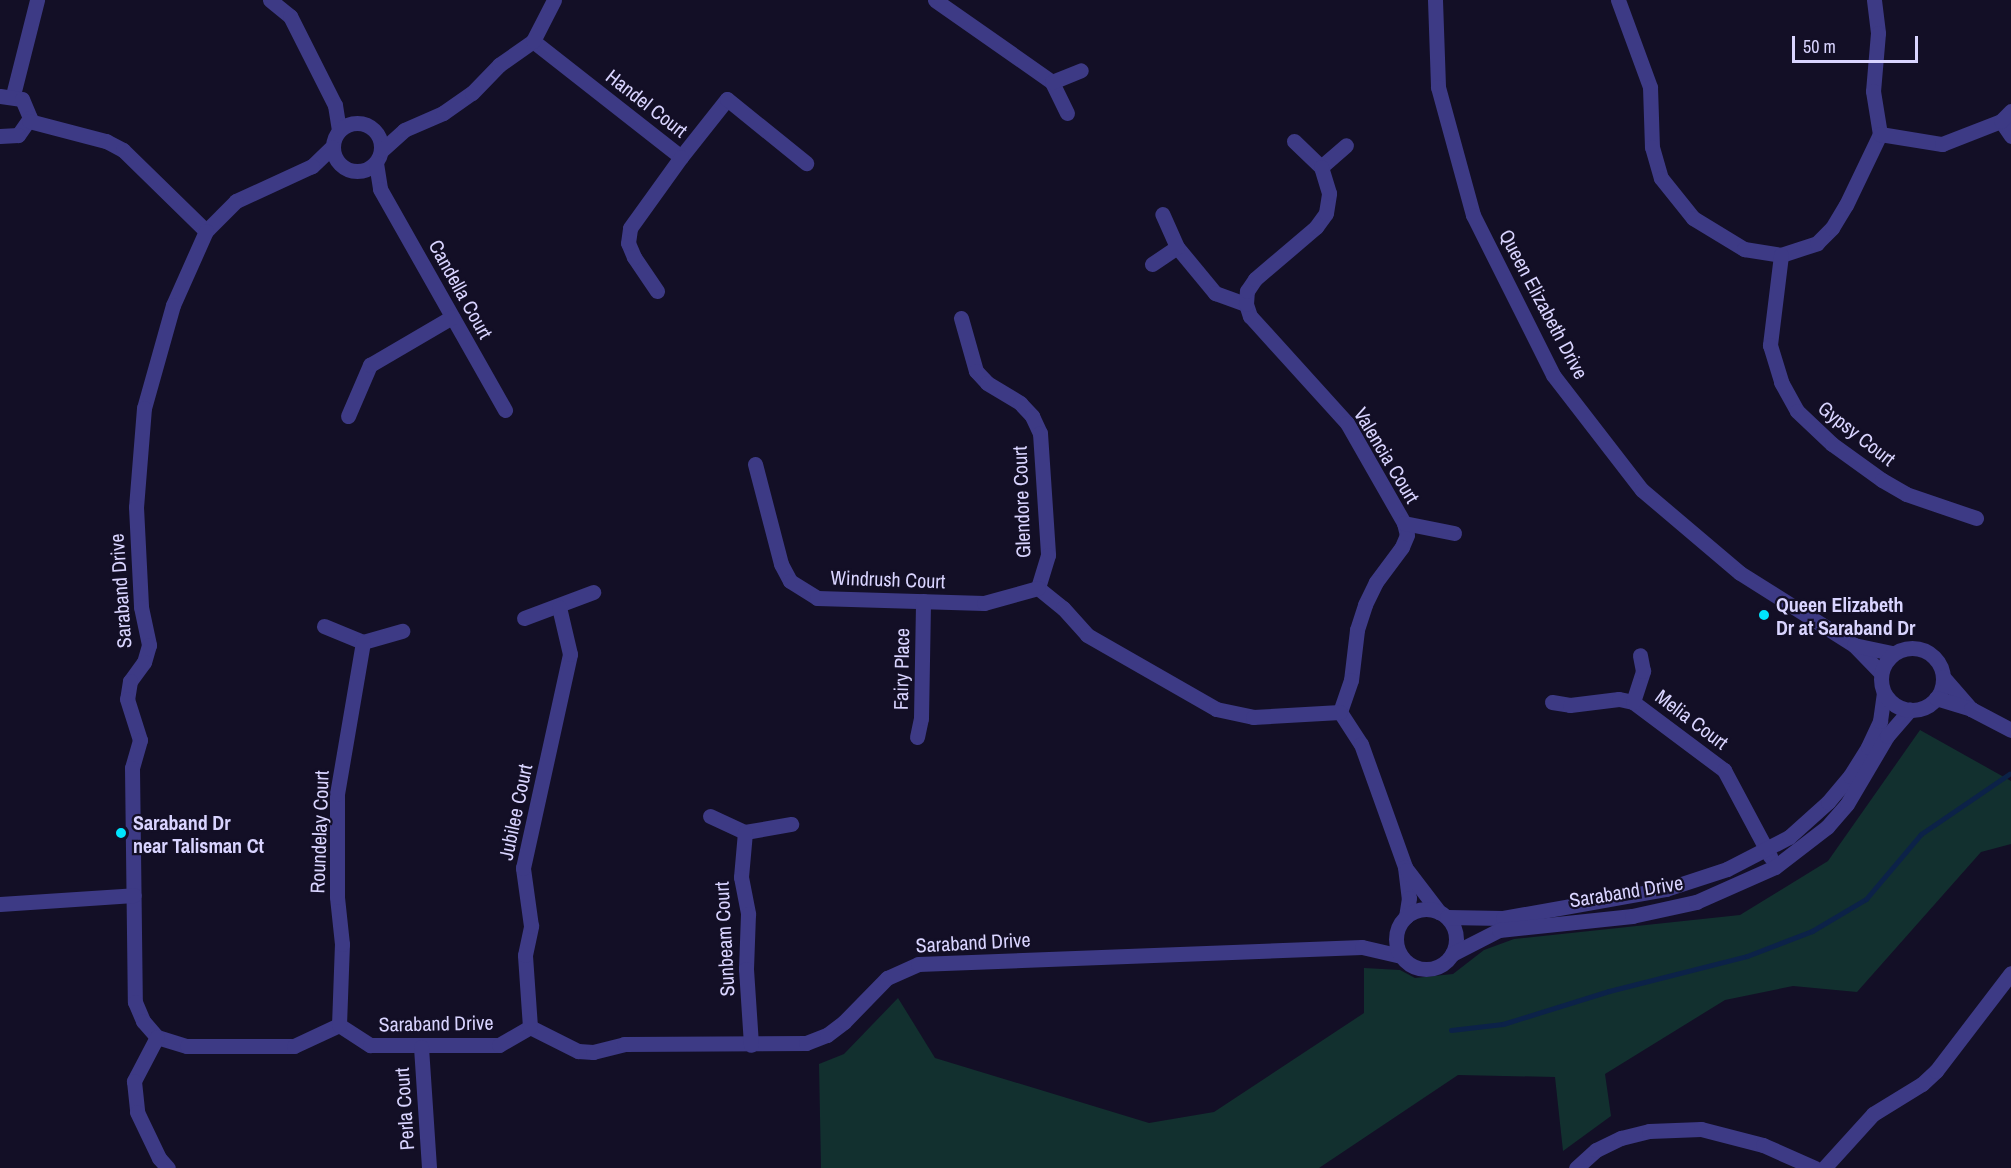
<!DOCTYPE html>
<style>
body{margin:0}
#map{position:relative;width:2011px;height:1168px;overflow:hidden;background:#130f26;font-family:"Archivo Narrow",sans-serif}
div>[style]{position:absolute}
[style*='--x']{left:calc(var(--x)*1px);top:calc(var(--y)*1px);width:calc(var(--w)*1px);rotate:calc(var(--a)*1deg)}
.green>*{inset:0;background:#12302f}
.stream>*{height:5px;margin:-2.5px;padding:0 2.5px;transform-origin:2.5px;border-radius:2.5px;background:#0c2248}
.minor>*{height:15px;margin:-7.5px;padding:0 7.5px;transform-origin:7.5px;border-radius:7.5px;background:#3d3a85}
.minor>.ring{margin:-7.5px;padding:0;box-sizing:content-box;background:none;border:15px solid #3d3a85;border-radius:50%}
.tertiary>*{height:15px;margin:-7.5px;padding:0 7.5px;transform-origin:7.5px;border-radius:7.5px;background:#3d3a85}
.tertiary>.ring{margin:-7.5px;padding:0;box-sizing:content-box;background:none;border:15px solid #3d3a85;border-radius:50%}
.dots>*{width:16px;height:16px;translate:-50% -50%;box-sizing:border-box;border:3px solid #130f26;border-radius:50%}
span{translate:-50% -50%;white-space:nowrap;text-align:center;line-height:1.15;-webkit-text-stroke:4.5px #130f26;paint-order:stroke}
.street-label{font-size:20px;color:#d9d4ff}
.poi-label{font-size:20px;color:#d9d4ff;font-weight:700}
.left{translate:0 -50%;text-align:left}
.scale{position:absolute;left:1792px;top:36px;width:126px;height:27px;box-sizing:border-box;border:3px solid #d9d4ff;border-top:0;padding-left:8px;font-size:18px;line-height:21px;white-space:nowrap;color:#d9d4ff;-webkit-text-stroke:4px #130f26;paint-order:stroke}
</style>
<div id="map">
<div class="green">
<div style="clip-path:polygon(1920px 730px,2011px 781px,2011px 844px,1981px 852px,1857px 992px,1793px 986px,1725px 1000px,1605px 1074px,1611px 1116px,1563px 1151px,1555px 1077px,1458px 1075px,1319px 1168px,821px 1168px,819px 1064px,844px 1054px,898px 998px,935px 1058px,1149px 1123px,1214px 1112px,1364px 1013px,1364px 968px,1400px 970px,1415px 978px,1453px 974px,1484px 950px,1514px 939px,1740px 915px,1828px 861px)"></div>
</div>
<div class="stream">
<div style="--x:1451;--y:1030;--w:52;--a:-6.6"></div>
<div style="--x:1503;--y:1024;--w:111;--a:-17.3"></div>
<div style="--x:1609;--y:991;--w:142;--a:-14.2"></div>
<div style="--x:1747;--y:956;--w:70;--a:-21"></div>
<div style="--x:1812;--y:931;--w:63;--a:-30.7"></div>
<div style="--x:1866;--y:899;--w:85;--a:-49.8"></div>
<div style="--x:1921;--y:834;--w:107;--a:-34.3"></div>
</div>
<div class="minor">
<div style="--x:270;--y:0;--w:26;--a:39"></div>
<div style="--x:290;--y:16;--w:100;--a:63.2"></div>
<div style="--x:335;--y:105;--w:26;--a:81"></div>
<div style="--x:935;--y:0;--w:143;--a:35"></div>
<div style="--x:1618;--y:0;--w:93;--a:69.8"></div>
<div style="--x:1650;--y:87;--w:60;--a:88.1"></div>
<div style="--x:1652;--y:147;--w:32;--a:74"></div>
<div style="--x:1661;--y:178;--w:51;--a:51.3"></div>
<div style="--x:1693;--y:218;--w:60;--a:31.3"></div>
<div style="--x:1744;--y:249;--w:37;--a:9"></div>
<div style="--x:1781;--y:255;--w:38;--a:-18"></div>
<div style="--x:1817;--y:243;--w:21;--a:-45"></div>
<div style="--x:1832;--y:228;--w:27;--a:-59"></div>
<div style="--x:1846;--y:205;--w:79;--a:-64.4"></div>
<div style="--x:1874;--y:0;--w:33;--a:83"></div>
<div style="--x:1878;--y:33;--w:58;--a:94.9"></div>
<div style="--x:1873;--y:91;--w:44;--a:80.8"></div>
<div style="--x:533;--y:41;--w:188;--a:38.1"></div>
<div style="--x:681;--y:157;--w:74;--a:-51.6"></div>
<div style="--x:727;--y:99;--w:102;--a:39"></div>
<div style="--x:13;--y:95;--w:98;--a:-75.8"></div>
<div style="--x:0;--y:96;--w:22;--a:8"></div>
<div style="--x:22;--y:99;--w:21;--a:67"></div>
<div style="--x:30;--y:118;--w:21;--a:125"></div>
<div style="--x:18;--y:135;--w:18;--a:177"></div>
<div style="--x:1067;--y:113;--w:34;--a:-116"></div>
<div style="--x:1052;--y:82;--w:31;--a:-22"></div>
<div style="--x:29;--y:121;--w:80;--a:14.6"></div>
<div style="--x:106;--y:141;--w:19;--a:28"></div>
<div style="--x:123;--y:150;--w:116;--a:44.3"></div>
<div style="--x:2001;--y:121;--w:18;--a:56"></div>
<div class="ring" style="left:333px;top:123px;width:33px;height:33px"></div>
<div style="--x:1880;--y:134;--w:63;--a:9.2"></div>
<div style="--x:1942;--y:144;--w:63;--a:-21.3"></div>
<div style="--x:2001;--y:121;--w:14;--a:-45"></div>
<div style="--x:1294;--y:141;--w:37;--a:44"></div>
<div style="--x:1321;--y:167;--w:33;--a:-41"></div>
<div style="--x:332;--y:147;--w:28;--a:136"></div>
<div style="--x:312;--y:166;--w:84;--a:155.3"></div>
<div style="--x:236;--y:201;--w:42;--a:135"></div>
<div style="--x:206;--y:231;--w:81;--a:114"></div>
<div style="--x:173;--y:305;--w:107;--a:105.7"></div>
<div style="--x:144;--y:408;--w:99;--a:94.6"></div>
<div style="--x:136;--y:507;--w:100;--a:87.1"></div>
<div style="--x:141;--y:607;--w:39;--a:78"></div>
<div style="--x:149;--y:645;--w:18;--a:106"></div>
<div style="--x:144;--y:662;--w:24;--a:126"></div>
<div style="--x:130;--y:681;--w:18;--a:99"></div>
<div style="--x:127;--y:699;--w:43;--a:72.4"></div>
<div style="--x:140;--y:740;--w:29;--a:106"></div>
<div style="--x:132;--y:768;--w:234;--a:89.3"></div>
<div style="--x:135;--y:1002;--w:21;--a:67"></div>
<div style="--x:143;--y:1021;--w:21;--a:49"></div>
<div style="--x:157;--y:1037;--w:31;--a:17"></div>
<div style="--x:187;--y:1046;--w:107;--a:0"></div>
<div style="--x:294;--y:1046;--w:50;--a:-25"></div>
<div style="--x:339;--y:1025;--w:37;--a:33"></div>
<div style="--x:370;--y:1045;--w:129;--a:0"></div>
<div style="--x:499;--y:1045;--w:36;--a:-30"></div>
<div style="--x:530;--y:1027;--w:54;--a:26.6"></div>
<div style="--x:578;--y:1051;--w:15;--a:4"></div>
<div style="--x:593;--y:1052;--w:32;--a:-14"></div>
<div style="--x:624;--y:1044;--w:182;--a:-0.3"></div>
<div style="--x:806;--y:1043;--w:22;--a:-21"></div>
<div style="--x:827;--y:1035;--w:21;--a:-37"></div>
<div style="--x:844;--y:1022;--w:62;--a:-45.7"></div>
<div style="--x:887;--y:978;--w:34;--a:-24"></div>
<div style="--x:918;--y:964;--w:444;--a:-2.2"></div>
<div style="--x:1362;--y:947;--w:40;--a:13"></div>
<div style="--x:381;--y:151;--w:31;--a:-42"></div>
<div style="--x:404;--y:130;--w:43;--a:-23.6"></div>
<div style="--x:443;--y:113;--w:35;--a:-35"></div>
<div style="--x:472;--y:93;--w:39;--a:-46"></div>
<div style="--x:499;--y:65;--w:42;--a:-35.2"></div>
<div style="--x:533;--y:41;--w:46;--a:-62.9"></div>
<div style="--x:376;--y:163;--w:26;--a:81"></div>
<div style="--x:380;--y:189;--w:254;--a:60.5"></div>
<div style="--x:1177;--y:247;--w:60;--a:50.4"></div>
<div style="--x:1215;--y:293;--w:33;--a:20"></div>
<div style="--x:1246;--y:304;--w:13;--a:72"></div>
<div style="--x:1250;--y:316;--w:144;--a:47.8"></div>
<div style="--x:1347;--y:423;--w:115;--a:60.3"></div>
<div style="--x:1404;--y:523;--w:12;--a:76"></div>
<div style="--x:1407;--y:535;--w:13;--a:113"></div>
<div style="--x:1402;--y:547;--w:44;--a:126.6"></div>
<div style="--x:1376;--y:582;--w:25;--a:116"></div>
<div style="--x:1365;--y:605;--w:26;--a:108"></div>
<div style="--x:1357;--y:630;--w:50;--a:96.8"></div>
<div style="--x:1351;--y:680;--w:34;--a:109"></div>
<div style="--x:1340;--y:712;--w:38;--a:57"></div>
<div style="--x:1361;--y:744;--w:131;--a:70.3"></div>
<div style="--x:1405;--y:867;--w:31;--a:83"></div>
<div style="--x:1409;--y:898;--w:19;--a:99"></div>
<div style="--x:1781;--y:255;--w:91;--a:97"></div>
<div style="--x:1770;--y:345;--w:39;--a:73"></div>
<div style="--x:1781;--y:382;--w:33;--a:61"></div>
<div style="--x:1797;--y:411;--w:48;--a:43.3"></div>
<div style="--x:1832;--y:444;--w:62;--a:35.8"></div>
<div style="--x:1882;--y:480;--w:28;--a:30"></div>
<div style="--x:1906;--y:494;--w:74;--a:18.9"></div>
<div style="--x:1152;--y:264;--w:30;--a:-34"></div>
<div style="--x:1177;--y:247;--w:36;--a:-114"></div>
<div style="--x:657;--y:291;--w:41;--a:-124.1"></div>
<div style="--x:634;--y:257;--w:15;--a:-113"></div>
<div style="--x:628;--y:243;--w:15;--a:-82"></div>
<div style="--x:630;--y:228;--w:87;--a:-54.3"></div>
<div style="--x:1246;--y:304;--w:13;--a:-86"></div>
<div style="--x:1247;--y:291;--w:14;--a:-56"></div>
<div style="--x:1255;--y:279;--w:80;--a:-40.4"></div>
<div style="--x:1316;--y:227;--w:17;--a:-54"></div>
<div style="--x:1326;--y:213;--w:20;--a:-81"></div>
<div style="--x:1329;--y:193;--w:27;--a:-107"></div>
<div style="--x:961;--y:318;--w:55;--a:74.2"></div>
<div style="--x:976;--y:371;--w:16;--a:47"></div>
<div style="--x:987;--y:383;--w:39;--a:31"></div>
<div style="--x:1020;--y:403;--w:18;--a:47"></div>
<div style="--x:1032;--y:416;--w:19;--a:65"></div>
<div style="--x:1040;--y:433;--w:122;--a:86.2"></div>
<div style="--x:1048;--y:555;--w:34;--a:107"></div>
<div style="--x:1038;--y:588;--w:32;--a:39"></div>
<div style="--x:1063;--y:608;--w:36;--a:48"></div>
<div style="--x:1087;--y:635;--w:149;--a:29.8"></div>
<div style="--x:1216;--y:709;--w:38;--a:12"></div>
<div style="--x:1253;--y:717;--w:87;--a:-3.3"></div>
<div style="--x:348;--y:416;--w:56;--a:-66.7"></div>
<div style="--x:370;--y:365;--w:95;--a:-30.3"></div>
<div style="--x:755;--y:464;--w:103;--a:75.4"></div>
<div style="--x:781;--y:564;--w:19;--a:62"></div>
<div style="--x:790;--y:581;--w:32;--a:32"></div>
<div style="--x:817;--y:598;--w:167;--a:1.7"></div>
<div style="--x:984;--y:603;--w:56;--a:-15.5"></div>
<div style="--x:1404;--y:523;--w:51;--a:11.3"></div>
<div style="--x:524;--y:618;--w:74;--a:-20.6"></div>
<div style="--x:324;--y:626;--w:42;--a:22.3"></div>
<div style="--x:363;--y:642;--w:41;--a:-15.8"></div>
<div style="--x:1552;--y:702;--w:18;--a:9"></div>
<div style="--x:1570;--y:705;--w:49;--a:-7"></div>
<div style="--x:1619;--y:699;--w:14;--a:12"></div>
<div style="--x:1633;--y:702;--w:114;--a:36.8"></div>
<div style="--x:1724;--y:770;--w:98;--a:61.9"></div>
<div style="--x:1633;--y:702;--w:33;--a:-72"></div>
<div style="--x:1643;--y:671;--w:16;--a:-101"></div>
<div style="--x:917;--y:737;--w:19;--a:-78"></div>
<div style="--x:921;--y:718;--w:117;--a:-89"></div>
<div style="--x:710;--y:816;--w:38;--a:25"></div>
<div style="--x:745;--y:832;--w:47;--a:-9.9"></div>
<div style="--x:745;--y:832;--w:45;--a:95.1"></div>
<div style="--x:741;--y:877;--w:38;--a:79"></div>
<div style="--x:748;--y:914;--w:55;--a:92.1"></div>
<div style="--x:746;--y:969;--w:76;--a:86.2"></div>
<div style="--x:1407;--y:870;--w:53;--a:52.7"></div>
<div style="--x:0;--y:904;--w:134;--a:-3.8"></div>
<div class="ring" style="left:1396px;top:909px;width:45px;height:45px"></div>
<div style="--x:1447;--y:917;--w:56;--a:1"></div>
<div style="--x:1503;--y:918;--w:166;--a:-10.1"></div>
<div style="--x:1666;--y:889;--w:64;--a:-18.2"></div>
<div style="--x:1727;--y:869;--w:70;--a:-27.3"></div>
<div style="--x:1789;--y:837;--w:52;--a:-41.9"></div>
<div style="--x:1828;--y:802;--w:34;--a:-50"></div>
<div style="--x:1850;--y:776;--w:34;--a:-58"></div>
<div style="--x:1868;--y:747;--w:29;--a:-65"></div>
<div style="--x:1880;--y:721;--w:27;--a:-82"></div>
<div style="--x:1452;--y:954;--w:53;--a:-27.1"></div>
<div style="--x:1499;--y:930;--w:134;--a:-6"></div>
<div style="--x:1632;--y:916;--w:66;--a:-12.3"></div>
<div style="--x:1696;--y:902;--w:86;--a:-23.9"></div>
<div style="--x:1775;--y:867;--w:66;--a:-37.6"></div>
<div style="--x:1827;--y:827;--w:30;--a:-49"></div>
<div style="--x:1847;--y:804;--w:79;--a:-59.5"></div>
<div style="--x:1887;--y:736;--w:35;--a:-49"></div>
<div style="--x:339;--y:1025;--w:81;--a:-87.9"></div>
<div style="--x:342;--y:944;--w:47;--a:-96.1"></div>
<div style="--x:337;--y:897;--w:103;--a:-90"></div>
<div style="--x:337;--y:794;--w:154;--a:-80.3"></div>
<div style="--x:530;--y:1027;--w:72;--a:-94"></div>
<div style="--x:525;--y:955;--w:30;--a:-78"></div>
<div style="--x:531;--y:926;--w:59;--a:-97.9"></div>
<div style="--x:523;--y:868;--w:219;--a:-77.6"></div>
<div style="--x:570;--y:654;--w:48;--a:-103.2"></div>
<div style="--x:157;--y:1037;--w:50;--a:117.6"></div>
<div style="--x:134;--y:1081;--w:31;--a:84"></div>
<div style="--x:137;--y:1112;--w:51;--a:64.4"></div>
<div style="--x:159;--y:1158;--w:13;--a:48"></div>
<div style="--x:421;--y:1047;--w:121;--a:86.2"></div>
<div style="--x:1576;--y:1168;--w:27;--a:-42"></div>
<div style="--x:1596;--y:1150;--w:28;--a:-26"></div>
<div style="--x:1621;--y:1138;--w:29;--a:-14"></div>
<div style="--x:1649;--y:1131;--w:52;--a:-2.2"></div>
<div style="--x:1701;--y:1129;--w:64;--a:14.5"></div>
<div style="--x:1763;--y:1145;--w:57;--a:23.9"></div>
<div style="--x:1824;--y:1168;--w:73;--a:-47.8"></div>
<div style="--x:1873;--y:1114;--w:57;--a:-31.5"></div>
<div style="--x:1922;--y:1084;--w:19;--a:-43"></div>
<div style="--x:1936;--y:1071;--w:123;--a:-52.6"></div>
</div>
<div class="tertiary">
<div style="--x:1435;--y:0;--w:87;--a:88"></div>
<div style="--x:1438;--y:87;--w:133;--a:74.7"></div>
<div style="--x:1473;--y:215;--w:179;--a:63.4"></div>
<div style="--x:1553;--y:375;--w:145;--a:52.3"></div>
<div style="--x:1642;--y:490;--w:128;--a:40.3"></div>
<div style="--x:1740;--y:573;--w:135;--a:32.3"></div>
<div style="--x:1854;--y:645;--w:39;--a:46"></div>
<div style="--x:1854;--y:645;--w:40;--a:12"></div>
<div class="ring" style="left:1881px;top:648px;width:47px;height:47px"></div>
<div style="--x:1943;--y:677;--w:43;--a:48.8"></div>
<div style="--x:1936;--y:698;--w:37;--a:17"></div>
<div style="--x:1971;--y:709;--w:45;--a:27.7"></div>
</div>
<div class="dots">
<div style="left:1764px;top:615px;background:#00e5ff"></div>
<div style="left:121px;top:833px;background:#00e5ff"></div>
</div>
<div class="street-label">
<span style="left:647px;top:103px;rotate:38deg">Handel Court</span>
<span style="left:461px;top:289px;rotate:61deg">Candella Court</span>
<span style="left:1544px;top:304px;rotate:62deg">Queen Elizabeth Drive</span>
<span style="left:1857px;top:433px;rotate:38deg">Gypsy Court</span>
<span style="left:1387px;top:455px;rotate:59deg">Valencia Court</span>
<span style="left:1021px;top:502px;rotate:-92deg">Glendore Court</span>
<span style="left:888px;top:579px;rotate:2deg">Windrush Court</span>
<span style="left:120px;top:591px;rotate:-94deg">Saraband Drive</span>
<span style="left:901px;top:669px;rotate:-89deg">Fairy Place</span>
<span style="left:1692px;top:719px;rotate:37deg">Melia Court</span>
<span style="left:515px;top:812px;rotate:-78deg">Jubilee Court</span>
<span style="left:319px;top:832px;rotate:-88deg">Roundelay Court</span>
<span style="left:1626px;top:891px;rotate:-9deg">Saraband Drive</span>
<span style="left:724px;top:939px;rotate:-93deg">Sunbeam Court</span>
<span style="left:973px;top:942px;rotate:-3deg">Saraband Drive</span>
<span style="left:436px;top:1023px;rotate:-1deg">Saraband Drive</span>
<span style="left:404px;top:1109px;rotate:-94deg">Perla Court</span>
</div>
<div class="poi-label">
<span class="left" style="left:1776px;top:616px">Queen Elizabeth<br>Dr at Saraband Dr</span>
<span class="left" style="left:133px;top:834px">Saraband Dr<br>near Talisman Ct</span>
</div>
<div class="scale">50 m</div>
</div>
